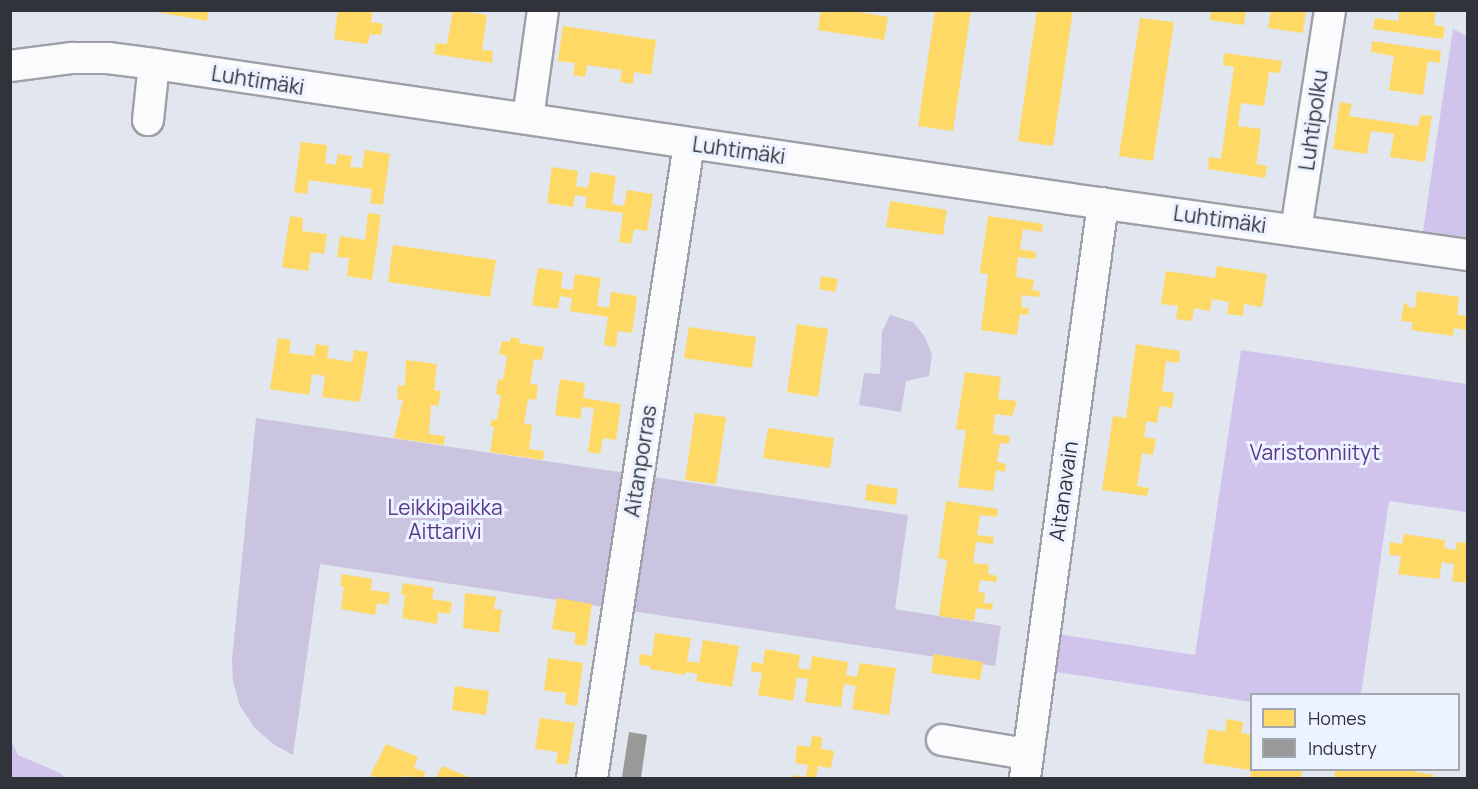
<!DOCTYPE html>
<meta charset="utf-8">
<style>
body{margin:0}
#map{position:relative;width:1478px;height:789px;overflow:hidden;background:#e2e6ef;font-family:Manrope,sans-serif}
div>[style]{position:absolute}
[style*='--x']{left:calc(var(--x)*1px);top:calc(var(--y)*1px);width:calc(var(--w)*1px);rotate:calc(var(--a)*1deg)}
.green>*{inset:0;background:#cbc4e1}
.forest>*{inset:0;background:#d0c4ed}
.homes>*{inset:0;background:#ffd966}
.industry>*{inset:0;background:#999}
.roads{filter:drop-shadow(2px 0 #9da0a6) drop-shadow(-2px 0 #9da0a6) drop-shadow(0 2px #9da0a6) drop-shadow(0 -2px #9da0a6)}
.minor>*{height:30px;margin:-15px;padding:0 15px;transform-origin:15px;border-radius:15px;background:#fbfbfd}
span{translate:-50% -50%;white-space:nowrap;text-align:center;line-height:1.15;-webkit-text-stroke:6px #ecf2ff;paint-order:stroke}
.street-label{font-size:21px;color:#303339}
.park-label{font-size:21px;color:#5b3787}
.frame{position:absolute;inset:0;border:12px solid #303339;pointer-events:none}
.legend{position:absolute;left:1250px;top:693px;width:210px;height:78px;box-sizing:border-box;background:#ecf2ff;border:2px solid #a1a6b0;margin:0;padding:8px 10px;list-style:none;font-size:18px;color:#303339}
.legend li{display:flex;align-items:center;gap:12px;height:30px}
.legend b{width:30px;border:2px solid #a1a6b0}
</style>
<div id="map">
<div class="green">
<div style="clip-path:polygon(890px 315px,913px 322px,925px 337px,932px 354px,929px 376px,906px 381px,901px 412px,859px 405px,864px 373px,880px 374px,882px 332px)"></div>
<div style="clip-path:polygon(256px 418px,908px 515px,895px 609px,1001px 626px,995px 666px,320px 564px,293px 755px,273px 744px,255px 728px,240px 706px,233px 682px,232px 660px)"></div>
</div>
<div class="forest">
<div style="clip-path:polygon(1453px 29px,1467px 36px,1467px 245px,1422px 238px)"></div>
<div style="clip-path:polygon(1241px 350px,1467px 384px,1467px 512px,1389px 501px,1361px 694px,1252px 694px,1251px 702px,1050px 671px,1057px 634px,1195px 655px)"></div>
<div style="clip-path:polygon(10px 739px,18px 755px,60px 773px,65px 778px,11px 778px)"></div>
</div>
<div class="homes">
<div style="clip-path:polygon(146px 10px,208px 10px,207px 21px)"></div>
<div style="clip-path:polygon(338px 10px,373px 10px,371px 22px,383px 24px,381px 35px,370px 34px,368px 44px,334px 39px)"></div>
<div style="clip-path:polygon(453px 10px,487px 15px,482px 50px,493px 51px,492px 63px,434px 54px,436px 43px,447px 44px)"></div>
<div style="clip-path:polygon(821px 10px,847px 10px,888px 17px,884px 40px,818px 30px)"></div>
<div style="clip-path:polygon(935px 10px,971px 10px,953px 131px,918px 126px)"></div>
<div style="clip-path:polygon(1037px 10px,1073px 10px,1053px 146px,1018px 141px)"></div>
<div style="clip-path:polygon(1211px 10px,1246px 10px,1244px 25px,1210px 20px)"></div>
<div style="clip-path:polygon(1271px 10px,1306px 10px,1303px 33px,1268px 28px)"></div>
<div style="clip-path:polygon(1400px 10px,1436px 10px,1434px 25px,1445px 27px,1443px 39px,1373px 29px,1375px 18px,1398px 21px)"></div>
<div style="clip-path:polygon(1140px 18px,1174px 22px,1153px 161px,1119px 156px)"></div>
<div style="clip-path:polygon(563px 26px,656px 40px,651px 75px,634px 72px,633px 84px,620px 82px,622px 70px,587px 65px,585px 77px,573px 75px,575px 63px,558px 61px)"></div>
<div style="clip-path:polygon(1372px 41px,1441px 51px,1440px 63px,1428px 61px,1423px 95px,1389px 90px,1394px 56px,1371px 52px)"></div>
<div style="clip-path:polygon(1224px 53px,1282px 61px,1280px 73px,1269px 72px,1264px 106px,1241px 103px,1238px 126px,1261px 129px,1256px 164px,1267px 166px,1265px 178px,1208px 169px,1209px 157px,1221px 159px,1234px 67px,1223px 65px)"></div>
<div style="clip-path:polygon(1340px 102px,1352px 104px,1349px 116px,1418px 126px,1421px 115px,1432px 116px,1425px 162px,1390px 157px,1394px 134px,1371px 131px,1367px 154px,1333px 149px)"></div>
<div style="clip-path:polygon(301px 142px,327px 145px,325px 163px,336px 165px,338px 154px,352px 156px,350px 167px,362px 168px,365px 150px,390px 154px,383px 205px,370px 203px,372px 189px,309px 180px,307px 194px,294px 192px)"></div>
<div style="clip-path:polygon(552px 167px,578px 171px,576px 186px,588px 188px,591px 172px,616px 176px,612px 204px,624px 206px,627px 190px,653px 194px,647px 231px,634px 229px,631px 244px,619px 242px,623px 213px,585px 208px,587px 197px,575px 195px,573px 207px,547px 203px)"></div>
<div style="clip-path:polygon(890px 201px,947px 210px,943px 235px,886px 227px)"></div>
<div style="clip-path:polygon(368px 213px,381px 215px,372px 280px,347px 276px,349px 258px,337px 257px,340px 236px,365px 240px)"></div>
<div style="clip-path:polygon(290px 216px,303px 218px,302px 231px,327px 234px,324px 254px,311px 252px,308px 271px,282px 267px)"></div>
<div style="clip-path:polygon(988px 216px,1043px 224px,1042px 232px,1023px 229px,1020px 249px,1036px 252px,1035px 259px,1018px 257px,1016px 277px,1034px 280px,1032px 290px,1040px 291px,1039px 297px,1022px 295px,1021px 307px,1029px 308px,1028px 315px,1020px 314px,1017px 335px,981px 330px,988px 274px,980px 273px)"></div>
<div style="clip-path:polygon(393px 245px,496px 260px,490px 297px,388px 282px)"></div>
<div style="clip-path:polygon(1217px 266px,1267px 274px,1262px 307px,1244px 304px,1243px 316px,1227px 314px,1229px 302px,1212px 299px,1210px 311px,1194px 308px,1192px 321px,1176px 319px,1178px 306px,1161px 304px,1166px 271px,1215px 278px)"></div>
<div style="clip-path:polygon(538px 268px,563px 272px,561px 288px,573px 290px,575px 274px,601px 278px,597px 306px,609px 308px,611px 292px,637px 296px,632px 333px,618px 331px,616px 347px,604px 345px,608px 317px,570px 311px,572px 298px,560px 296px,558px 309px,532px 305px)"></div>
<div style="clip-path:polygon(821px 276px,838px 279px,835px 292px,819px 289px)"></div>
<div style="clip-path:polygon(1417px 291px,1459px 297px,1457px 315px,1468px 316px,1468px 338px,1465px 338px,1466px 330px,1454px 328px,1453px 336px,1411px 330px,1413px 322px,1401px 321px,1404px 303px,1408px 304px,1407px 307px,1415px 308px)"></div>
<div style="clip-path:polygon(797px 324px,828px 329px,818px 397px,787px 392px)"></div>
<div style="clip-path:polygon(689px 327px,756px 337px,752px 368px,684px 358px)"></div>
<div style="clip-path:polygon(511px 337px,520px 339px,519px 343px,544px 347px,542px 360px,534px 359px,530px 384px,538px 385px,536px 400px,528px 399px,524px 424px,532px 425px,529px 449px,544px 451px,543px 460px,490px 452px,494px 427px,490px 426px,492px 419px,497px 420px,501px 395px,496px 394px,498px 379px,503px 380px,507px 356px,499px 354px,502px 341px,510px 342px)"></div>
<div style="clip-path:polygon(278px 338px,291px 340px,289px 353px,314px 356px,316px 344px,329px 346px,327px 358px,352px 362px,354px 350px,368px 352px,360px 402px,322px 397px,325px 376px,312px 374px,309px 395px,270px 389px)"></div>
<div style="clip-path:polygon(1136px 344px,1180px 351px,1179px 363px,1166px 361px,1162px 391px,1174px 393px,1172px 408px,1160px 406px,1157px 423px,1146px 421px,1144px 437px,1156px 439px,1153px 455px,1142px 453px,1137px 486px,1149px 488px,1147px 496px,1102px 490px,1113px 416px,1126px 418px)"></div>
<div style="clip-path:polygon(406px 360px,437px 364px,434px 390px,441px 391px,438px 406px,431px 405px,429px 434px,445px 436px,444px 445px,394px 438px,403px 400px,397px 399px,398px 385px,405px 386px)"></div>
<div style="clip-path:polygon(965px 372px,1001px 377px,998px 399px,1017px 401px,1012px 416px,995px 414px,993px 434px,1010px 436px,1009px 444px,1000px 443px,997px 462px,1006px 464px,1005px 472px,996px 470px,993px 491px,958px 487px,966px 430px,956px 429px)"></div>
<div style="clip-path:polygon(560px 379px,585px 383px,583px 398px,621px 404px,616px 440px,603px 438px,600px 454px,588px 452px,594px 408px,582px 407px,580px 419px,555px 415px)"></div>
<div style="clip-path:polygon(695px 413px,726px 417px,716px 484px,685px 480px)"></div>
<div style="clip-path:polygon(768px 428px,834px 438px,830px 468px,763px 458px)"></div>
<div style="clip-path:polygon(867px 484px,898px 489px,896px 505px,865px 500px)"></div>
<div style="clip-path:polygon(946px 501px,998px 509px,997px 517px,980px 515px,977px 535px,994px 537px,993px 544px,976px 542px,973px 563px,989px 565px,988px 574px,997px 576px,996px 582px,980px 580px,978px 592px,985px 593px,984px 603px,993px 604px,992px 610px,976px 608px,974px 621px,939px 616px,947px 560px,938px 558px)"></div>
<div style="clip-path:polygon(1404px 534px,1445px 540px,1444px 548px,1456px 550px,1457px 542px,1468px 543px,1468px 583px,1452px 581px,1454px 564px,1442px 562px,1439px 579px,1398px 574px,1401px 556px,1389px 555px,1390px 542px,1402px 544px)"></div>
<div style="clip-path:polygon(342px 574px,372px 579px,371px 590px,390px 593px,388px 605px,377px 603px,375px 615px,341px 609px,344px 586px,340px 586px)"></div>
<div style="clip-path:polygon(403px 583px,434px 588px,432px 599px,452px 602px,450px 614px,438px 612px,437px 624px,402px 618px,405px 595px,401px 594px)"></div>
<div style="clip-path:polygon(465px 593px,496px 597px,494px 609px,502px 610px,499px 633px,463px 628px)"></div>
<div style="clip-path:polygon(557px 598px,592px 604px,586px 646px,574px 644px,576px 633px,552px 629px)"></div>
<div style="clip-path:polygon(655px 633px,691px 638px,687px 661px,699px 663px,703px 640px,739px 646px,732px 687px,696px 681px,698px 674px,686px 672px,685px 675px,650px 669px,650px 666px,639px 665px,640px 654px,652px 656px)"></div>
<div style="clip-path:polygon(765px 649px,800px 655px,798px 668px,810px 670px,812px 656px,848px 662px,846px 675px,857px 677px,860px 663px,896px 668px,889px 715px,852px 709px,856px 686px,844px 684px,841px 707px,805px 702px,808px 679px,797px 677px,793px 701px,758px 695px,762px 673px,751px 671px,752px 662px,763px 664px)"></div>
<div style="clip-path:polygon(934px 654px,983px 662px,980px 680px,931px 673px)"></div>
<div style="clip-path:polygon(548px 658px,583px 663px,577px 706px,565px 704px,566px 693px,544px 690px)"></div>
<div style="clip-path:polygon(455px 686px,489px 691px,486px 715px,452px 710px)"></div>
<div style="clip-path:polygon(540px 718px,575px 723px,568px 765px,556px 763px,558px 752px,535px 749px)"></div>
<div style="clip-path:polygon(1227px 719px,1243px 722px,1241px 733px,1252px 735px,1252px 770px,1302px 770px,1301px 778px,1250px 778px,1251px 770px,1203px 763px,1208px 729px,1225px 732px)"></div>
<div style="clip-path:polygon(812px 736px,822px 737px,821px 749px,834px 751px,831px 768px,818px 766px,816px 778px,792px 778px,793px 775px,806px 777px,808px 765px,795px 763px,797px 745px,810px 747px)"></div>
<div style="clip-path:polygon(386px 744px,418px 757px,414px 768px,426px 772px,423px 778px,403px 776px,402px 778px,378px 778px,370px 775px)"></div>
<div style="clip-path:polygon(442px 766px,472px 778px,436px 778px)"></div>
<div style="clip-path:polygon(1335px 770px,1416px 770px,1416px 772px,1434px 775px,1433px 778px,1334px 778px)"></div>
</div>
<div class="industry">
<div style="clip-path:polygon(629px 732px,647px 735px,641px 778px,622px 777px)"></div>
</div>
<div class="roads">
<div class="minor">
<div style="--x:10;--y:66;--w:63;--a:-7.4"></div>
<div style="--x:72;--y:58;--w:36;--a:0"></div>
<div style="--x:108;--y:58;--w:46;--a:7.4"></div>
<div style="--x:154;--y:64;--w:926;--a:8.38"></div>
<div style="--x:1070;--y:199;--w:402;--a:8"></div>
<div style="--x:528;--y:118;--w:109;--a:-82.1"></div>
<div style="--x:148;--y:120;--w:56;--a:-83.9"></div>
<div style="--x:1296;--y:230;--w:223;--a:-81.2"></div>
<div style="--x:942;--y:740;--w:86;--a:9.4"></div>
<div style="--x:592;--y:778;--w:641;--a:-81.3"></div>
<div style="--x:1025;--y:778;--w:580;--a:-82.27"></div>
</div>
</div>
<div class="street-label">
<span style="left:258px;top:80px;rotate:9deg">Luhtimäki</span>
<span style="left:1313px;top:120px;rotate:-82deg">Luhtipolku</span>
<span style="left:739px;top:150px;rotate:8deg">Luhtimäki</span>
<span style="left:1220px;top:219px;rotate:8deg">Luhtimäki</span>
<span style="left:640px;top:461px;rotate:-81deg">Aitanporras</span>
<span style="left:1063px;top:491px;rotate:-82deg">Aitanavain</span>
</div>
<div class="park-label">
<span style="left:1315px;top:452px">Varistonniityt</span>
<span style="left:445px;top:519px">Leikkipaikka<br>Aittarivi</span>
</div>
<div class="frame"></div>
<ul class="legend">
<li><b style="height:16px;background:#ffd966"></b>Homes</li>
<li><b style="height:16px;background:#999"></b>Industry</li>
</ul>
</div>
